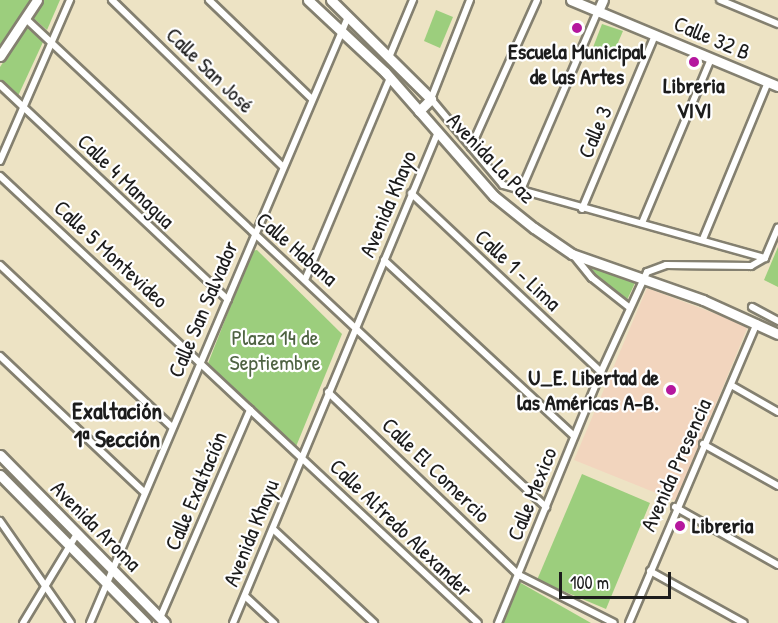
<!DOCTYPE html>
<meta charset="utf-8">
<style>
body{margin:0}
#map{position:relative;width:778px;height:623px;overflow:hidden;background:#ede3c4;font-family:"Patrick Hand",sans-serif}
div>[style]{position:absolute}
[style*='--x']{left:calc(var(--x)*1px);top:calc(var(--y)*1px);width:calc(var(--w)*1px);rotate:calc(var(--a)*1deg)}
.built>*{inset:0;background:#f2d5be}
.green>*{inset:0;background:#9cce7d}
.roads{filter:drop-shadow(2px 0 #848070) drop-shadow(-2px 0 #848070) drop-shadow(0 2px #848070) drop-shadow(0 -2px #848070)}
.street>*{height:6px;margin:-3px;padding:0 3px;transform-origin:3px;border-radius:3px;background:#fff}
.secondary>*{height:9px;margin:-4.5px;padding:0 4.5px;transform-origin:4.5px;border-radius:4.5px;background:#fff}
.primary>*{height:9px;margin:-4.5px;padding:0 4.5px;transform-origin:4.5px;border-radius:4.5px;background:#fff}
.dots>*{width:16px;height:16px;translate:-50% -50%;box-sizing:border-box;border:3px solid #fff;border-radius:50%}
span{translate:-50% -50%;white-space:nowrap;text-align:center;line-height:1.15;-webkit-text-stroke:4.5px #fff;paint-order:stroke}
.street-label{font-size:22px;color:#1c1c1c}
.poi-label{font-size:22px;color:#1c1c1c;font-weight:700}
.right{translate:-100% -50%;text-align:right}
.left{translate:0 -50%;text-align:left}
.park-label{font-size:22px;color:#4f6343}
.neighbourhood-label{font-size:24px;color:#1c1c1c;font-weight:700}
.scale{position:absolute;left:559px;top:572px;width:112px;height:27px;box-sizing:border-box;border:3px solid #1c1c1c;border-top:0;padding-left:8px;font-size:18px;line-height:21px;white-space:nowrap;color:#1c1c1c;-webkit-text-stroke:4px #fff;paint-order:stroke}
</style>
<div id="map">
<div class="built">
<div style="clip-path:polygon(647px 288px,748px 326px,676px 501px,574px 460px)"></div>
</div>
<div class="green">
<div style="clip-path:polygon(0 0,31px 0,0 48px)"></div>
<div style="clip-path:polygon(43px 0,60px 0,47px 30px,32px 17px)"></div>
<div style="clip-path:polygon(436px 10px,453px 17px,440px 48px,424px 41px)"></div>
<div style="clip-path:polygon(602px 24px,623px 31px,611px 59px,592px 50px)"></div>
<div style="clip-path:polygon(26px 27px,43px 42px,18px 96px,0 80px,0 67px)"></div>
<div style="clip-path:polygon(778px 247px,778px 287px,764px 280px)"></div>
<div style="clip-path:polygon(257px 250px,342px 334px,295px 449px,207px 366px,252px 251px)"></div>
<div style="clip-path:polygon(589px 265px,635px 283px,627px 300px,599px 279px)"></div>
<div style="clip-path:polygon(582px 474px,650px 503px,606px 609px,537px 580px)"></div>
<div style="clip-path:polygon(519px 582px,591px 623px,502px 623px)"></div>
</div>
<div class="roads">
<div class="street">
<div style="--x:112;--y:0;--w:238;--a:44.3"></div>
<div style="--x:209;--y:0;--w:143;--a:43.9"></div>
<div style="--x:470;--y:0;--w:106;--a:111.5"></div>
<div style="--x:431;--y:99;--w:112;--a:50.1"></div>
<div style="--x:503;--y:185;--w:272;--a:15.6"></div>
<div style="--x:720;--y:0;--w:63;--a:22.5"></div>
<div style="--x:25;--y:18;--w:715;--a:43.19"></div>
<div style="--x:390;--y:55;--w:60;--a:-67.3"></div>
<div style="--x:0;--y:85;--w:313;--a:43.3"></div>
<div style="--x:471;--y:147;--w:161;--a:-65.8"></div>
<div style="--x:0;--y:161;--w:176;--a:-66.5"></div>
<div style="--x:0;--y:176;--w:654;--a:43.08"></div>
<div style="--x:520;--y:192;--w:197;--a:-66.7"></div>
<div style="--x:411;--y:193;--w:261;--a:43.3"></div>
<div style="--x:582;--y:209;--w:189;--a:-67.2"></div>
<div style="--x:642;--y:223;--w:178;--a:-67.2"></div>
<div style="--x:703;--y:239;--w:170;--a:-67.5"></div>
<div style="--x:574;--y:256;--w:28;--a:51"></div>
<div style="--x:592;--y:278;--w:48;--a:38.3"></div>
<div style="--x:765;--y:258;--w:33;--a:-67"></div>
<div style="--x:384;--y:260;--w:259;--a:42.8"></div>
<div style="--x:0;--y:265;--w:235;--a:43.3"></div>
<div style="--x:305;--y:280;--w:219;--a:-67.2"></div>
<div style="--x:752;--y:307;--w:30;--a:28"></div>
<div style="--x:0;--y:356;--w:198;--a:43.4"></div>
<div style="--x:731;--y:385;--w:54;--a:29.9"></div>
<div style="--x:328;--y:392;--w:265;--a:43.8"></div>
<div style="--x:519;--y:575;--w:106;--a:26.8"></div>
<div style="--x:703;--y:444;--w:86;--a:29.2"></div>
<div style="--x:675;--y:507;--w:118;--a:29.4"></div>
<div style="--x:0;--y:521;--w:124;--a:55.2"></div>
<div style="--x:273;--y:529;--w:138;--a:42.9"></div>
<div style="--x:650;--y:571;--w:107;--a:29"></div>
<div style="--x:245;--y:596;--w:40;--a:43"></div>
<div style="--x:160;--y:618;--w:227;--a:-66.6"></div>
<div style="--x:23;--y:623;--w:104;--a:-58.8"></div>
<div style="--x:90;--y:623;--w:659;--a:-66.94"></div>
<div style="--x:233;--y:623;--w:532;--a:-67.34"></div>
<div style="--x:498;--y:623;--w:271;--a:-67.7"></div>
<div style="--x:601;--y:372;--w:110;--a:-65.3"></div>
<div style="--x:647;--y:272;--w:20;--a:-20"></div>
<div style="--x:666;--y:265;--w:85;--a:0.7"></div>
<div style="--x:751;--y:266;--w:16;--a:-30"></div>
<div style="--x:629;--y:623;--w:326;--a:-66.9"></div>
</div>
<div class="secondary">
<div style="--x:308;--y:0;--w:105;--a:43.1"></div>
<div style="--x:385;--y:72;--w:165;--a:48.7"></div>
<div style="--x:494;--y:196;--w:51;--a:38.7"></div>
<div style="--x:534;--y:228;--w:46;--a:34.4"></div>
<div style="--x:572;--y:254;--w:139;--a:19.3"></div>
<div style="--x:703;--y:300;--w:82;--a:24.4"></div>
<div style="--x:331;--y:0;--w:141;--a:44.7"></div>
<div style="--x:431;--y:99;--w:17;--a:135"></div>
<div style="--x:571;--y:0;--w:224;--a:22.6"></div>
<div style="--x:598;--y:11;--w:12;--a:-66"></div>
<div style="--x:0;--y:455;--w:235;--a:45.5"></div>
<div style="--x:0;--y:475;--w:208;--a:45.4"></div>
</div>
<div class="primary">
<div style="--x:0;--y:56;--w:67;--a:-56.5"></div>
</div>
</div>
<div class="dots">
<div style="left:577px;top:28px;background:#b5179e"></div>
<div style="left:694px;top:62px;background:#b5179e"></div>
<div style="left:671px;top:390px;background:#b5179e"></div>
<div style="left:680px;top:526px;background:#b5179e"></div>
</div>
<div class="street-label">
<span style="left:712px;top:38px;rotate:23deg">Calle 32 B</span>
<span style="left:210px;top:70px;rotate:44deg">Calle San José</span>
<span style="left:595px;top:132px;rotate:-67deg">Calle 3</span>
<span style="left:491px;top:158px;rotate:46deg">Avenida La Paz</span>
<span style="left:126px;top:181px;rotate:44deg">Calle 4 Managua</span>
<span style="left:388px;top:204px;rotate:-67deg">Avenida Khayo</span>
<span style="left:297px;top:249px;rotate:41deg">Calle Habana</span>
<span style="left:111px;top:254px;rotate:43deg">Calle 5 Montevideo</span>
<span style="left:518px;top:270px;rotate:43deg">Calle 1 - Lima</span>
<span style="left:203px;top:309px;rotate:-67deg">Calle San Salvador</span>
<span style="left:676px;top:465px;rotate:-66deg">Avenida Presencia</span>
<span style="left:436px;top:470px;rotate:44deg">Calle El Comercio</span>
<span style="left:196px;top:491px;rotate:-67deg">Calle Exaltación</span>
<span style="left:532px;top:494px;rotate:-68deg">Calle Mexico</span>
<span style="left:96px;top:526px;rotate:45deg">Avenida Aroma</span>
<span style="left:401px;top:528px;rotate:44deg">Calle Alfredo Alexander</span>
<span style="left:251px;top:533px;rotate:-68deg">Avenida Khayu</span>
</div>
<div class="poi-label">
<span style="left:577px;top:64px">Escuela Municipal<br>de las Artes</span>
<span style="left:694px;top:98px">Libreria<br>VIVI</span>
<span class="right" style="left:659px;top:390px">U_E. Libertad de<br>las Américas A-B.</span>
<span class="left" style="left:692px;top:526px">Libreria</span>
</div>
<div class="park-label">
<span style="left:275px;top:350px">Plaza 14 de<br>Septiembre</span>
</div>
<div class="neighbourhood-label">
<span style="left:117px;top:425px">Exaltación<br>1ª Sección</span>
</div>
<div class="scale">100 m</div>
</div>
